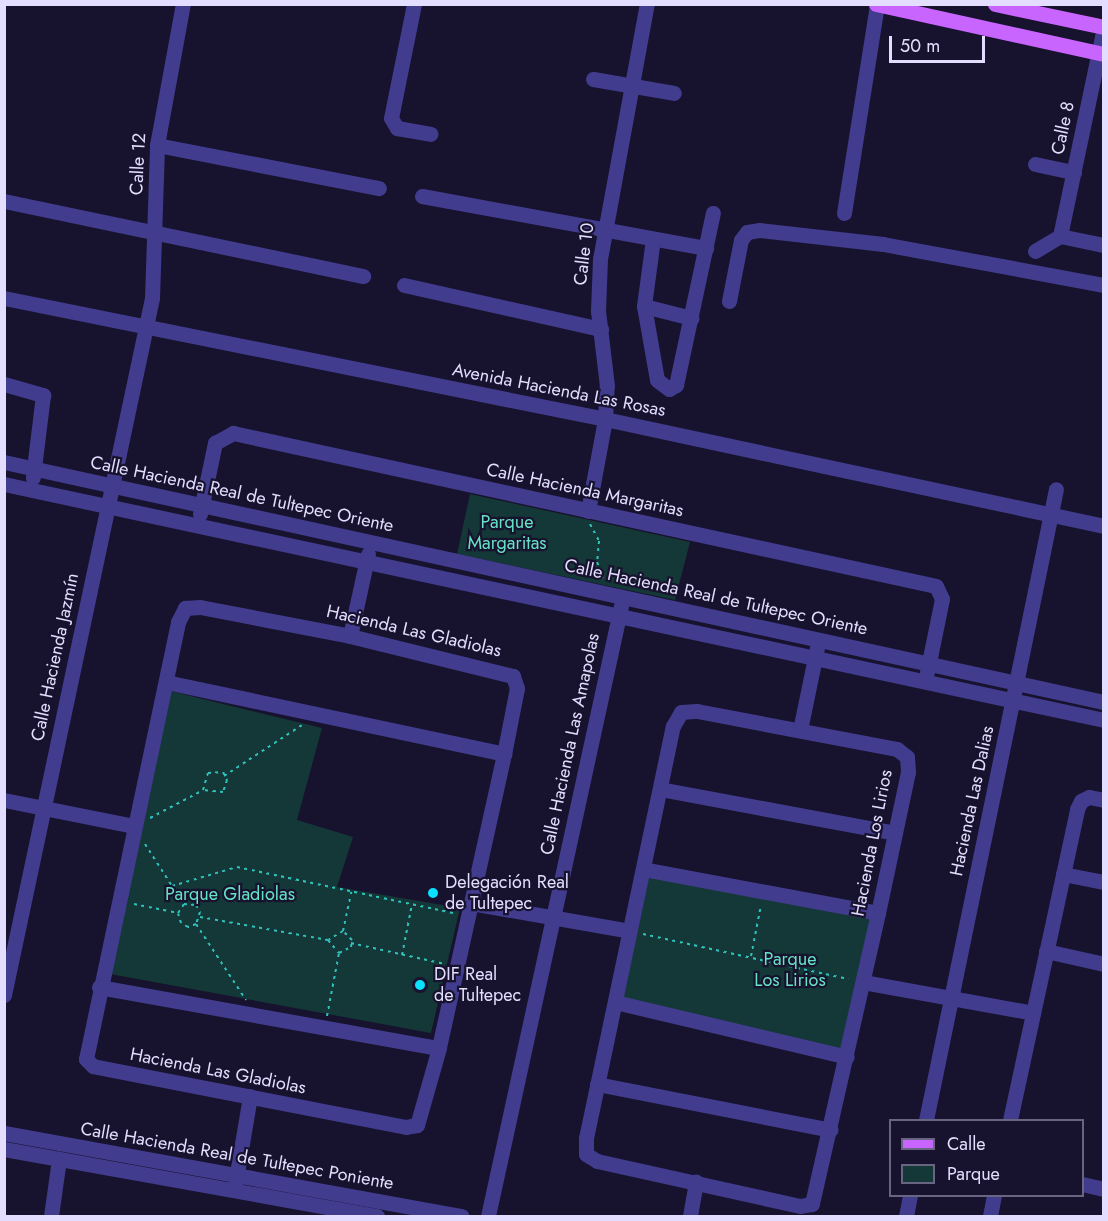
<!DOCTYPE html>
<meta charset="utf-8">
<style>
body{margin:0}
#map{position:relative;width:1108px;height:1221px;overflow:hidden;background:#17122d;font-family:Jost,sans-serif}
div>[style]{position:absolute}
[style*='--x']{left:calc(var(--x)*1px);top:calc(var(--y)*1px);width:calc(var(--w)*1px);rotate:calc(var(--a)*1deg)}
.green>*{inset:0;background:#143837}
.path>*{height:2px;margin-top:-1px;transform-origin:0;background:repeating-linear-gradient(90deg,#30c1bc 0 3px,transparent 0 7.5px)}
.minor>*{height:15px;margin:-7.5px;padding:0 7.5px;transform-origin:7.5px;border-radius:7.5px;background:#413c8d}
.major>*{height:15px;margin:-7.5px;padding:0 7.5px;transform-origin:7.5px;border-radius:7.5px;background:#c965ff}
.dots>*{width:16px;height:16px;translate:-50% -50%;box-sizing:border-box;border:3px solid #17122d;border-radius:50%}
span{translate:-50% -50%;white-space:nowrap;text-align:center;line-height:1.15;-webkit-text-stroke:4.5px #17122d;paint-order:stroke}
.street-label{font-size:18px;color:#e3deff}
.park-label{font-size:18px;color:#66e3c6}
.poi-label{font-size:18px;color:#e3deff}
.left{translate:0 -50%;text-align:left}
.frame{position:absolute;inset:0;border:6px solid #e3deff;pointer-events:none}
.legend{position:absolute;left:889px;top:1119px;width:195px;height:78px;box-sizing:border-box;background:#17122d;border:2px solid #696481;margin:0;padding:8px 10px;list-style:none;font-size:18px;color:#e3deff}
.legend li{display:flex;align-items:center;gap:12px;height:30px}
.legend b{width:30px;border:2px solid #696481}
.scale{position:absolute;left:889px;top:36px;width:96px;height:27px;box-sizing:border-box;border:3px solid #e3deff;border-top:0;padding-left:8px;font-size:18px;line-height:21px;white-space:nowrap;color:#e3deff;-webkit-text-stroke:4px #17122d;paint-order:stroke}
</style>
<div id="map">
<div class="green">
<div style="clip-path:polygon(470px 494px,690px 542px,675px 600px,457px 554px)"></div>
<div style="clip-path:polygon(170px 691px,322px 728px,297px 820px,353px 837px,337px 887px,460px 908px,431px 1033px,110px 974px)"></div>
<div style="clip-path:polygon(646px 871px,872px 917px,842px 1051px,619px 1000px)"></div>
</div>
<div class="path">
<div style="--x:590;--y:524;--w:19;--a:62"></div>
<div style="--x:599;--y:541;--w:21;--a:95"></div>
<div style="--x:597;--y:562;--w:17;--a:69"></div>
<div style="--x:224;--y:776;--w:93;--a:-33.2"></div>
<div style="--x:150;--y:818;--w:60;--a:-27.8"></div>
<div style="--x:203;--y:790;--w:18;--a:-74"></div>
<div style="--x:208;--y:773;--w:15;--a:-4"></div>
<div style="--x:223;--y:772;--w:9;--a:63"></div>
<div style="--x:227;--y:780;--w:13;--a:108"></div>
<div style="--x:223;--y:792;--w:20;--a:-174"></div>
<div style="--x:145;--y:844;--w:50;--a:57.3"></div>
<div style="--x:172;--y:886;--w:68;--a:-16.3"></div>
<div style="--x:237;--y:867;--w:221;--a:12"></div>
<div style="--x:172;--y:886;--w:22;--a:56"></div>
<div style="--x:184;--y:904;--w:12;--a:5"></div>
<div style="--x:196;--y:905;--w:8;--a:60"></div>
<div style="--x:200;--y:912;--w:13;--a:108"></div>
<div style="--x:196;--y:924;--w:9;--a:159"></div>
<div style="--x:188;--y:927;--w:8;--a:-150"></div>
<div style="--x:181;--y:923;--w:10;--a:-107"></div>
<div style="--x:178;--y:913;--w:11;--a:-56"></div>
<div style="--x:134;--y:904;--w:45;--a:11.6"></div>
<div style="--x:200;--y:917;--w:130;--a:10.2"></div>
<div style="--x:328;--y:940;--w:17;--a:50"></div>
<div style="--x:339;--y:953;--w:13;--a:-27"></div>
<div style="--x:351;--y:947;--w:7;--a:-82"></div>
<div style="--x:352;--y:940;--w:13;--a:-135"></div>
<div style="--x:343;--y:931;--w:17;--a:149"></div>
<div style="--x:196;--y:924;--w:91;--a:56.7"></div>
<div style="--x:343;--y:931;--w:40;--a:-78"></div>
<div style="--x:643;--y:934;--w:210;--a:12.4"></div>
<div style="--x:351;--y:943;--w:96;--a:12.6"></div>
<div style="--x:402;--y:955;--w:52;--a:-78.9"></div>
<div style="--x:751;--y:956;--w:52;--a:-78.9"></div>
<div style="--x:327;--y:1016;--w:64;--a:-79.2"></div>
</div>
<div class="minor">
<div style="--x:414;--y:4;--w:116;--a:101.4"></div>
<div style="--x:391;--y:118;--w:12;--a:59"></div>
<div style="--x:397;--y:128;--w:34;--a:10"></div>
<div style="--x:593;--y:79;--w:82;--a:9.8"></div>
<div style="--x:157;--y:145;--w:226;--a:11"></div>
<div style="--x:1035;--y:164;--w:40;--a:12"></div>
<div style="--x:422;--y:196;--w:289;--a:10.4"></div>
<div style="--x:4;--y:201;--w:367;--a:11.8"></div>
<div style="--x:844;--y:213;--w:211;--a:-81"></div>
<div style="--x:1060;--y:236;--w:213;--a:-78.1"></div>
<div style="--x:1060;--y:236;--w:45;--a:11.6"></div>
<div style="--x:653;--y:239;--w:68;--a:97.7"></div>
<div style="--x:644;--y:306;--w:75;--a:80"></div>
<div style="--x:657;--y:380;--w:15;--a:37"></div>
<div style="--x:669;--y:389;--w:8;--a:-30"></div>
<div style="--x:676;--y:385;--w:176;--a:-77.9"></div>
<div style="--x:1035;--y:251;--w:29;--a:-31"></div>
<div style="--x:404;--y:285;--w:202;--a:12.6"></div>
<div style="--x:4;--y:298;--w:613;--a:11.38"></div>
<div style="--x:605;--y:419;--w:510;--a:12.1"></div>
<div style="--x:729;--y:301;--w:62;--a:-78.9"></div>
<div style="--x:741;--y:240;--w:10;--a:-53"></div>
<div style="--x:747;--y:232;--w:12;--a:-9"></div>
<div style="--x:759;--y:230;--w:125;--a:6.4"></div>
<div style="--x:883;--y:244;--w:225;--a:10.5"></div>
<div style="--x:644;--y:306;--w:49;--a:14.3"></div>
<div style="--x:4;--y:384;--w:41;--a:15.8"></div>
<div style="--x:43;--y:395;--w:83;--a:97"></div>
<div style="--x:4;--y:462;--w:1126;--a:12.31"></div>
<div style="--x:4;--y:484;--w:1125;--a:12.11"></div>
<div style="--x:588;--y:511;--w:94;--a:-79.5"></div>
<div style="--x:605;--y:419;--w:33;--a:-87"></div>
<div style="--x:607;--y:386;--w:76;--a:-96.8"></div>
<div style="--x:598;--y:311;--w:52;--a:-87.8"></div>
<div style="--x:600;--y:259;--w:259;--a:-79.6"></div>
<div style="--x:200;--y:514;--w:73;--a:-78.1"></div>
<div style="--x:215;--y:443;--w:21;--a:-29"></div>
<div style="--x:233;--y:433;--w:719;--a:12.28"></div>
<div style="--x:936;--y:586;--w:14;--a:65"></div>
<div style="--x:942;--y:599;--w:75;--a:101.6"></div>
<div style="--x:200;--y:607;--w:153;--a:10.9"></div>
<div style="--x:350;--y:636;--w:168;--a:13.8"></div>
<div style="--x:513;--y:676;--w:13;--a:72"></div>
<div style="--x:517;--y:688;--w:67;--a:101.1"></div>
<div style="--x:504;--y:754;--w:301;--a:102.5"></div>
<div style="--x:439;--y:1048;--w:80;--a:105.9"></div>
<div style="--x:417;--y:1125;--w:11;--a:170"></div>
<div style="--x:406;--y:1127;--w:319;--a:-169"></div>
<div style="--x:93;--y:1066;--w:10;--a:-135"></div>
<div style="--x:86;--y:1059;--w:447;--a:-78.1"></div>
<div style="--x:178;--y:622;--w:16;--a:-63"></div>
<div style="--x:185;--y:608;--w:15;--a:-4"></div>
<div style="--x:350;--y:636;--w:84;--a:-77.6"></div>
<div style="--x:166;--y:682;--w:346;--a:12"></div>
<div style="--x:697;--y:711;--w:204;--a:10.8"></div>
<div style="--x:897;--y:749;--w:13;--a:39"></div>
<div style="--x:907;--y:757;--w:15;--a:86"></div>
<div style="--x:908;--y:772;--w:144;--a:102"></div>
<div style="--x:878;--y:913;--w:298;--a:102.8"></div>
<div style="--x:812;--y:1204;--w:12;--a:171"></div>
<div style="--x:800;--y:1206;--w:208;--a:-167.5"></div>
<div style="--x:597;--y:1161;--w:13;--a:-148"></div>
<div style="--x:586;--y:1154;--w:16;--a:-90"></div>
<div style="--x:586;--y:1138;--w:421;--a:-78.1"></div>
<div style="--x:673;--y:726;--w:16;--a:-60"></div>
<div style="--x:681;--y:712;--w:16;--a:-4"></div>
<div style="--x:800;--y:730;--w:84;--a:-78.3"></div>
<div style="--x:660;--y:789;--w:239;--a:10.6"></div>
<div style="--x:4;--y:800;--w:133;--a:11.3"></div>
<div style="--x:643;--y:869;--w:239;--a:10.6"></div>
<div style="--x:1063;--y:874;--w:42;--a:11"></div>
<div style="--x:471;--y:903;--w:161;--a:10"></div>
<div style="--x:1046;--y:951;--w:59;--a:12.6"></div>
<div style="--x:863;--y:982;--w:173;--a:10.3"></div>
<div style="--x:99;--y:987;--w:345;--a:10.2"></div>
<div style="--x:4;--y:995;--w:713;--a:-78.01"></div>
<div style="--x:152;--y:298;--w:153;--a:-88.1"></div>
<div style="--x:157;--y:145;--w:143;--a:-79.6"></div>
<div style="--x:615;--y:1002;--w:238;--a:13.3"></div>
<div style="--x:597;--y:1084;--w:238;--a:11.1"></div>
<div style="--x:926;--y:1120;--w:644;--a:-78.36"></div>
<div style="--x:1010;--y:1120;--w:318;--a:-77.8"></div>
<div style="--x:1077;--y:809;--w:9;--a:-63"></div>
<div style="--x:1081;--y:801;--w:9;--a:-27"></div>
<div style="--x:1089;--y:797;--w:15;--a:11"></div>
<div style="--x:4;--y:1133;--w:465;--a:10.3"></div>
<div style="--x:4;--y:1149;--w:379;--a:10.2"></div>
<div style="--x:1082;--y:1184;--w:23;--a:13"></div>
<div style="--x:235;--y:1185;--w:90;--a:-80.4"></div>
<div style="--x:51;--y:1216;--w:58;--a:-82"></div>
<div style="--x:488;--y:1216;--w:624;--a:-77.7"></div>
<div style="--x:690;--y:1216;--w:35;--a:-80"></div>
<div style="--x:906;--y:1216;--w:20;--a:-79"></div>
<div style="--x:990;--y:1216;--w:20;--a:-79"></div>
</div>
<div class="major">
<div style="--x:876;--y:4;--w:233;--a:12.4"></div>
<div style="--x:995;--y:4;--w:111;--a:11.9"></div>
</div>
<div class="dots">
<div style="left:433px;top:893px;background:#0ae1ff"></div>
<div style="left:420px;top:985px;background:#0ae1ff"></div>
</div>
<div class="street-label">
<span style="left:1063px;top:128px;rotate:-78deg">Calle 8</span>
<span style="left:138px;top:164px;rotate:-87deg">Calle 12</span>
<span style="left:584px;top:254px;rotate:-83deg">Calle 10</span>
<span style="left:559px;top:390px;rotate:11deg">Avenida Hacienda Las Rosas</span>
<span style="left:585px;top:490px;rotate:12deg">Calle Hacienda Margaritas</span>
<span style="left:242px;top:494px;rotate:12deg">Calle Hacienda Real de Tultepec Oriente</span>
<span style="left:716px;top:597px;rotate:12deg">Calle Hacienda Real de Tultepec Oriente</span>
<span style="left:414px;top:631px;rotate:13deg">Hacienda Las Gladiolas</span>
<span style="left:55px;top:657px;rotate:-78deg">Calle Hacienda Jazmín</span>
<span style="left:570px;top:744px;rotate:-78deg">Calle Hacienda Las Amapolas</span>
<span style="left:972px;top:801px;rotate:-78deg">Hacienda Las Dalias</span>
<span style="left:872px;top:843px;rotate:-79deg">Hacienda Los Lirios</span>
<span style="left:218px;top:1071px;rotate:11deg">Hacienda Las Gladiolas</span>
<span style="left:237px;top:1156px;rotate:10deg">Calle Hacienda Real de Tultepec Poniente</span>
</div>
<div class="park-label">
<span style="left:507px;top:533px">Parque<br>Margaritas</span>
<span style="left:230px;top:894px">Parque Gladiolas</span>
<span style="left:790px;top:970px">Parque<br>Los Lirios</span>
</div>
<div class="poi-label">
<span class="left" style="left:445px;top:893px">Delegación Real<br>de Tultepec</span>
<span class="left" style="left:434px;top:985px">DIF Real<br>de Tultepec</span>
</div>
<div class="frame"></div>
<ul class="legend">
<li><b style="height:8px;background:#c965ff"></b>Calle</li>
<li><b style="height:16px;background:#143837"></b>Parque</li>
</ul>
<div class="scale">50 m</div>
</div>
